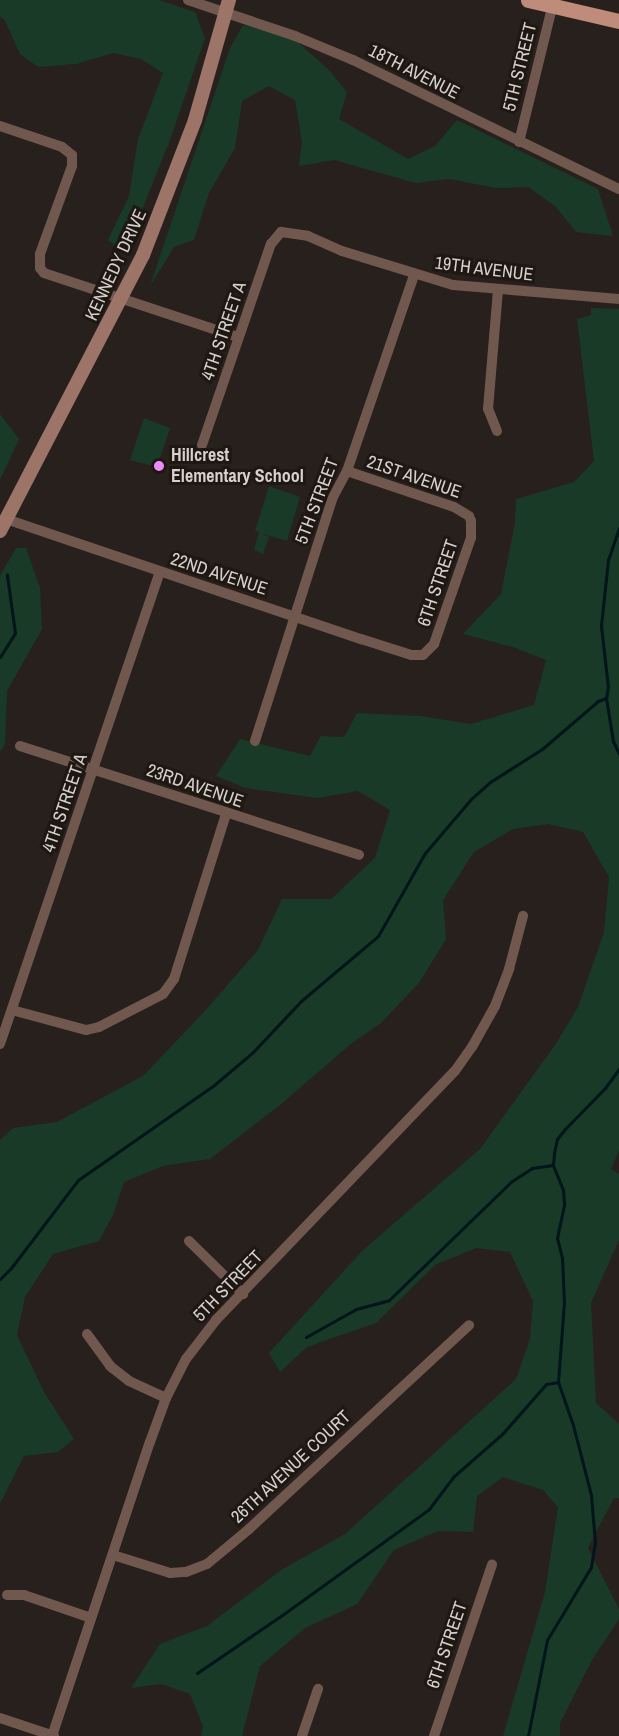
<!DOCTYPE html>
<style>
body{margin:0}
#map{position:relative;width:619px;height:1736px;overflow:hidden;background:#28201c;font-family:"Archivo Narrow",sans-serif}
div>[style]{position:absolute}
[style*='--x']{left:calc(var(--x)*1px);top:calc(var(--y)*1px);width:calc(var(--w)*1px);rotate:calc(var(--a)*1deg)}
.green>*{inset:0;background:#183a27}
.stream>*{height:3px;margin:-1.5px;padding:0 1.5px;transform-origin:1.5px;border-radius:1.5px;background:#01151b}
.street>*{height:10px;margin:-5px;padding:0 5px;transform-origin:5px;border-radius:5px;background:#70584f}
.secondary>*{height:14px;margin:-7px;padding:0 7px;transform-origin:7px;border-radius:7px;background:#9d7568}
.primary>*{height:15px;margin:-7.5px;padding:0 7.5px;transform-origin:7.5px;border-radius:7.5px;background:#bf8c7b}
.dots>*{width:16px;height:16px;translate:-50% -50%;box-sizing:border-box;border:3px solid #1f1712;border-radius:50%}
span{translate:-50% -50%;white-space:nowrap;text-align:center;line-height:1.15;-webkit-text-stroke:6px #1f1712;paint-order:stroke}
.street-label{font-size:18px;color:#d6d1cd}
.poi-label{font-size:18px;color:#d6d1cd;font-weight:700}
.left{translate:0 -50%;text-align:left}
</style>
<div id="map">
<div class="green">
<div style="clip-path:polygon(0 0,159px 0,195px 12px,205px 38px,170px 140px,138px 220px,120px 250px,108px 240px,129px 196px,138px 139px,163px 73px,141px 59px,113px 53px,76px 64px,38px 67px,20px 54px,5px 21px,0 16px)"></div>
<div style="clip-path:polygon(243px 25px,292px 37px,330px 71px,347px 92px,339px 119px,408px 159px,435px 146px,457px 120px,598px 189px,613px 236px,576px 232px,555px 206px,528px 187px,496px 188px,449px 179px,416px 183px,334px 160px,299px 166px,302px 142px,295px 100px,269px 86px,242px 101px,235px 148px,209px 193px,194px 240px,174px 247px,150px 286px,230px 48px)"></div>
<div style="clip-path:polygon(591px 308px,619px 309px,619px 1151px,611px 1169px,619px 1174px,619px 1240px,591px 1303px,596px 1403px,619px 1424px,619px 1498px,614px 1498px,588px 1548px,619px 1609px,619px 1619px,592px 1660px,560px 1723px,560px 1736px,503px 1736px,545px 1592px,558px 1507px,543px 1490px,503px 1477px,477px 1496px,473px 1532px,438px 1531px,394px 1550px,357px 1604px,305px 1628px,260px 1666px,242px 1736px,201px 1736px,203px 1726px,190px 1694px,161px 1684px,131px 1688px,160px 1644px,207px 1626px,281px 1570px,345px 1534px,516px 1379px,530px 1339px,533px 1301px,510px 1252px,476px 1248px,435px 1265px,376px 1323px,307px 1347px,280px 1372px,269px 1353px,362px 1251px,480px 1149px,555px 1045px,578px 1007px,604px 932px,609px 877px,583px 832px,548px 824px,513px 829px,474px 852px,443px 900px,446px 939px,419px 983px,381px 1023px,352px 1043px,280px 1105px,210px 1159px,163px 1166px,124px 1182px,113px 1215px,99px 1241px,53px 1254px,25px 1297px,17px 1335px,44px 1392px,74px 1439px,58px 1452px,24px 1456px,0 1504px,0 1140px,13px 1128px,57px 1122px,143px 1076px,203px 1013px,258px 950px,282px 899px,331px 899px,375px 858px,390px 810px,358px 791px,317px 798px,245px 788px,216px 776px,240px 739px,310px 756px,321px 736px,344px 737px,357px 713px,421px 716px,471px 724px,534px 705px,546px 660px,513px 647px,463px 634px,501px 594px,515px 522px,516px 499px,574px 482px,594px 461px,577px 319px,591px 315px)"></div>
<div style="clip-path:polygon(0 414px,19px 439px,0 480px)"></div>
<div style="clip-path:polygon(144px 418px,170px 428px,157px 467px,130px 460px)"></div>
<div style="clip-path:polygon(269px 486px,300px 497px,287px 541px,260px 533px,269px 537px,263px 554px,254px 550px,259px 532px,255px 531px)"></div>
<div style="clip-path:polygon(16px 548px,26px 548px,40px 588px,42px 629px,7px 691px,5px 744px,0 752px,0 576px)"></div>
</div>
<div class="stream">
<div style="--x:619;--y:528;--w:34;--a:109"></div>
<div style="--x:608;--y:560;--w:66;--a:96.1"></div>
<div style="--x:601;--y:626;--w:61;--a:83.5"></div>
<div style="--x:608;--y:687;--w:11;--a:100"></div>
<div style="--x:606;--y:698;--w:44;--a:80.8"></div>
<div style="--x:613;--y:741;--w:14;--a:65"></div>
<div style="--x:0;--y:657;--w:28;--a:-58"></div>
<div style="--x:15;--y:633;--w:59;--a:-97.9"></div>
<div style="--x:0;--y:1279;--w:16;--a:-45"></div>
<div style="--x:11;--y:1268;--w:111;--a:-52.7"></div>
<div style="--x:78;--y:1180;--w:166;--a:-34.9"></div>
<div style="--x:214;--y:1085;--w:51;--a:-40.2"></div>
<div style="--x:253;--y:1052;--w:70;--a:-46.7"></div>
<div style="--x:301;--y:1001;--w:101;--a:-40.2"></div>
<div style="--x:378;--y:936;--w:95;--a:-60.5"></div>
<div style="--x:425;--y:853;--w:71;--a:-49.6"></div>
<div style="--x:471;--y:799;--w:25;--a:-42"></div>
<div style="--x:490;--y:782;--w:62;--a:-32.4"></div>
<div style="--x:542;--y:749;--w:74;--a:-40.6"></div>
<div style="--x:598;--y:701;--w:9;--a:-21"></div>
<div style="--x:306;--y:1337;--w:57;--a:-29.2"></div>
<div style="--x:356;--y:1309;--w:34;--a:-15"></div>
<div style="--x:389;--y:1300;--w:171;--a:-44.1"></div>
<div style="--x:512;--y:1181;--w:24;--a:-33"></div>
<div style="--x:532;--y:1168;--w:21;--a:-8"></div>
<div style="--x:197;--y:1673;--w:107;--a:-34.3"></div>
<div style="--x:285;--y:1613;--w:178;--a:-35.8"></div>
<div style="--x:429;--y:1509;--w:40;--a:-53"></div>
<div style="--x:453;--y:1477;--w:67;--a:-41.3"></div>
<div style="--x:503;--y:1433;--w:65;--a:-48.7"></div>
<div style="--x:546;--y:1384;--w:12;--a:-9"></div>
<div style="--x:528;--y:1736;--w:98;--a:-78.8"></div>
<div style="--x:547;--y:1640;--w:85;--a:-58.9"></div>
<div style="--x:591;--y:1567;--w:24;--a:-81"></div>
<div style="--x:595;--y:1543;--w:48;--a:-94.8"></div>
<div style="--x:591;--y:1495;--w:72;--a:-104.4"></div>
<div style="--x:573;--y:1425;--w:46;--a:-109.2"></div>
<div style="--x:558;--y:1382;--w:79;--a:-85.7"></div>
<div style="--x:564;--y:1303;--w:45;--a:-92.5"></div>
<div style="--x:562;--y:1258;--w:21;--a:-104"></div>
<div style="--x:557;--y:1238;--w:35;--a:-78"></div>
<div style="--x:564;--y:1204;--w:14;--a:-94"></div>
<div style="--x:563;--y:1190;--w:27;--a:-112"></div>
<div style="--x:553;--y:1165;--w:12;--a:-85"></div>
<div style="--x:554;--y:1153;--w:14;--a:-78"></div>
<div style="--x:557;--y:1139;--w:11;--a:-52"></div>
<div style="--x:564;--y:1130;--w:59;--a:-45.7"></div>
<div style="--x:605;--y:1088;--w:24;--a:-54"></div>
</div>
<div class="street">
<div style="--x:188;--y:0;--w:113;--a:18.6"></div>
<div style="--x:295;--y:36;--w:63;--a:22.5"></div>
<div style="--x:353;--y:60;--w:296;--a:25.9"></div>
<div style="--x:0;--y:126;--w:65;--a:18.7"></div>
<div style="--x:62;--y:147;--w:13;--a:39"></div>
<div style="--x:72;--y:155;--w:11;--a:90"></div>
<div style="--x:72;--y:166;--w:94;--a:110"></div>
<div style="--x:40;--y:254;--w:14;--a:90"></div>
<div style="--x:40;--y:268;--w:6;--a:51"></div>
<div style="--x:44;--y:273;--w:204;--a:18.3"></div>
<div style="--x:519;--y:142;--w:146;--a:-76.2"></div>
<div style="--x:497;--y:431;--w:24;--a:-112"></div>
<div style="--x:488;--y:409;--w:119;--a:-85.2"></div>
<div style="--x:202;--y:445;--w:213;--a:-71.1"></div>
<div style="--x:271;--y:244;--w:16;--a:-50"></div>
<div style="--x:281;--y:232;--w:27;--a:8"></div>
<div style="--x:308;--y:236;--w:37;--a:24"></div>
<div style="--x:342;--y:251;--w:116;--a:17"></div>
<div style="--x:453;--y:285;--w:167;--a:4.8"></div>
<div style="--x:6;--y:519;--w:375;--a:18.7"></div>
<div style="--x:361;--y:639;--w:52;--a:17.7"></div>
<div style="--x:411;--y:655;--w:12;--a:0"></div>
<div style="--x:423;--y:655;--w:16;--a:-45"></div>
<div style="--x:434;--y:644;--w:112;--a:-70.8"></div>
<div style="--x:471;--y:538;--w:17;--a:-90"></div>
<div style="--x:471;--y:521;--w:5;--a:-112"></div>
<div style="--x:469;--y:516;--w:17;--a:-149"></div>
<div style="--x:454;--y:507;--w:113;--a:-161.4"></div>
<div style="--x:255;--y:741;--w:254;--a:-72.3"></div>
<div style="--x:332;--y:499;--w:32;--a:-62"></div>
<div style="--x:347;--y:471;--w:207;--a:-71.1"></div>
<div style="--x:20;--y:746;--w:356;--a:17.8"></div>
<div style="--x:12;--y:1010;--w:77;--a:15.1"></div>
<div style="--x:86;--y:1030;--w:13;--a:-13"></div>
<div style="--x:99;--y:1027;--w:72;--a:-27.3"></div>
<div style="--x:163;--y:994;--w:19;--a:-54"></div>
<div style="--x:174;--y:979;--w:173;--a:-72.5"></div>
<div style="--x:0;--y:1044;--w:498;--a:-71.3"></div>
<div style="--x:189;--y:1241;--w:76;--a:44.5"></div>
<div style="--x:87;--y:1334;--w:39;--a:54"></div>
<div style="--x:110;--y:1366;--w:24;--a:38"></div>
<div style="--x:129;--y:1381;--w:41;--a:24.7"></div>
<div style="--x:113;--y:1555;--w:60;--a:17.5"></div>
<div style="--x:170;--y:1573;--w:16;--a:-4"></div>
<div style="--x:186;--y:1572;--w:22;--a:-21"></div>
<div style="--x:207;--y:1564;--w:55;--a:-39.8"></div>
<div style="--x:249;--y:1529;--w:300;--a:-42.8"></div>
<div style="--x:7;--y:1595;--w:17;--a:0"></div>
<div style="--x:24;--y:1595;--w:71;--a:18.9"></div>
<div style="--x:0;--y:1718;--w:57;--a:18.4"></div>
<div style="--x:52;--y:1736;--w:310;--a:-71.6"></div>
<div style="--x:150;--y:1442;--w:47;--a:-70"></div>
<div style="--x:166;--y:1398;--w:44;--a:-62.9"></div>
<div style="--x:186;--y:1359;--w:49;--a:-52.4"></div>
<div style="--x:216;--y:1320;--w:345;--a:-46.2"></div>
<div style="--x:455;--y:1071;--w:29;--a:-55"></div>
<div style="--x:472;--y:1047;--w:47;--a:-60.7"></div>
<div style="--x:495;--y:1006;--w:40;--a:-69"></div>
<div style="--x:509;--y:969;--w:55;--a:-75.2"></div>
<div style="--x:302;--y:1736;--w:50;--a:-71.2"></div>
<div style="--x:434;--y:1736;--w:181;--a:-71.3"></div>
</div>
<div class="secondary">
<div style="--x:0;--y:531;--w:311;--a:-62.6"></div>
<div style="--x:143;--y:255;--w:145;--a:-68.9"></div>
<div style="--x:195;--y:120;--w:125;--a:-74.2"></div>
</div>
<div class="primary">
<div style="--x:528;--y:0;--w:93;--a:13"></div>
</div>
<div class="dots">
<div style="left:159px;top:466px;background:#ec8cfb"></div>
</div>
<div class="street-label">
<span style="left:520px;top:67px;rotate:-76deg">5TH STREET</span>
<span style="left:414px;top:72px;rotate:27deg">18TH AVENUE</span>
<span style="left:116px;top:265px;rotate:-65deg">KENNEDY DRIVE</span>
<span style="left:484px;top:269px;rotate:7deg">19TH AVENUE</span>
<span style="left:224px;top:331px;rotate:-71deg">4TH STREET A</span>
<span style="left:414px;top:477px;rotate:19deg">21ST AVENUE</span>
<span style="left:317px;top:501px;rotate:-69deg">5TH STREET</span>
<span style="left:219px;top:574px;rotate:18deg">22ND AVENUE</span>
<span style="left:438px;top:583px;rotate:-71deg">6TH STREET</span>
<span style="left:195px;top:786px;rotate:19deg">23RD AVENUE</span>
<span style="left:65px;top:803px;rotate:-71deg">4TH STREET A</span>
<span style="left:228px;top:1286px;rotate:-46deg">5TH STREET</span>
<span style="left:291px;top:1467px;rotate:-43deg">26TH AVENUE COURT</span>
<span style="left:447px;top:1645px;rotate:-71deg">6TH STREET</span>
</div>
<div class="poi-label">
<span class="left" style="left:171px;top:466px">Hillcrest<br>Elementary School</span>
</div>
</div>
